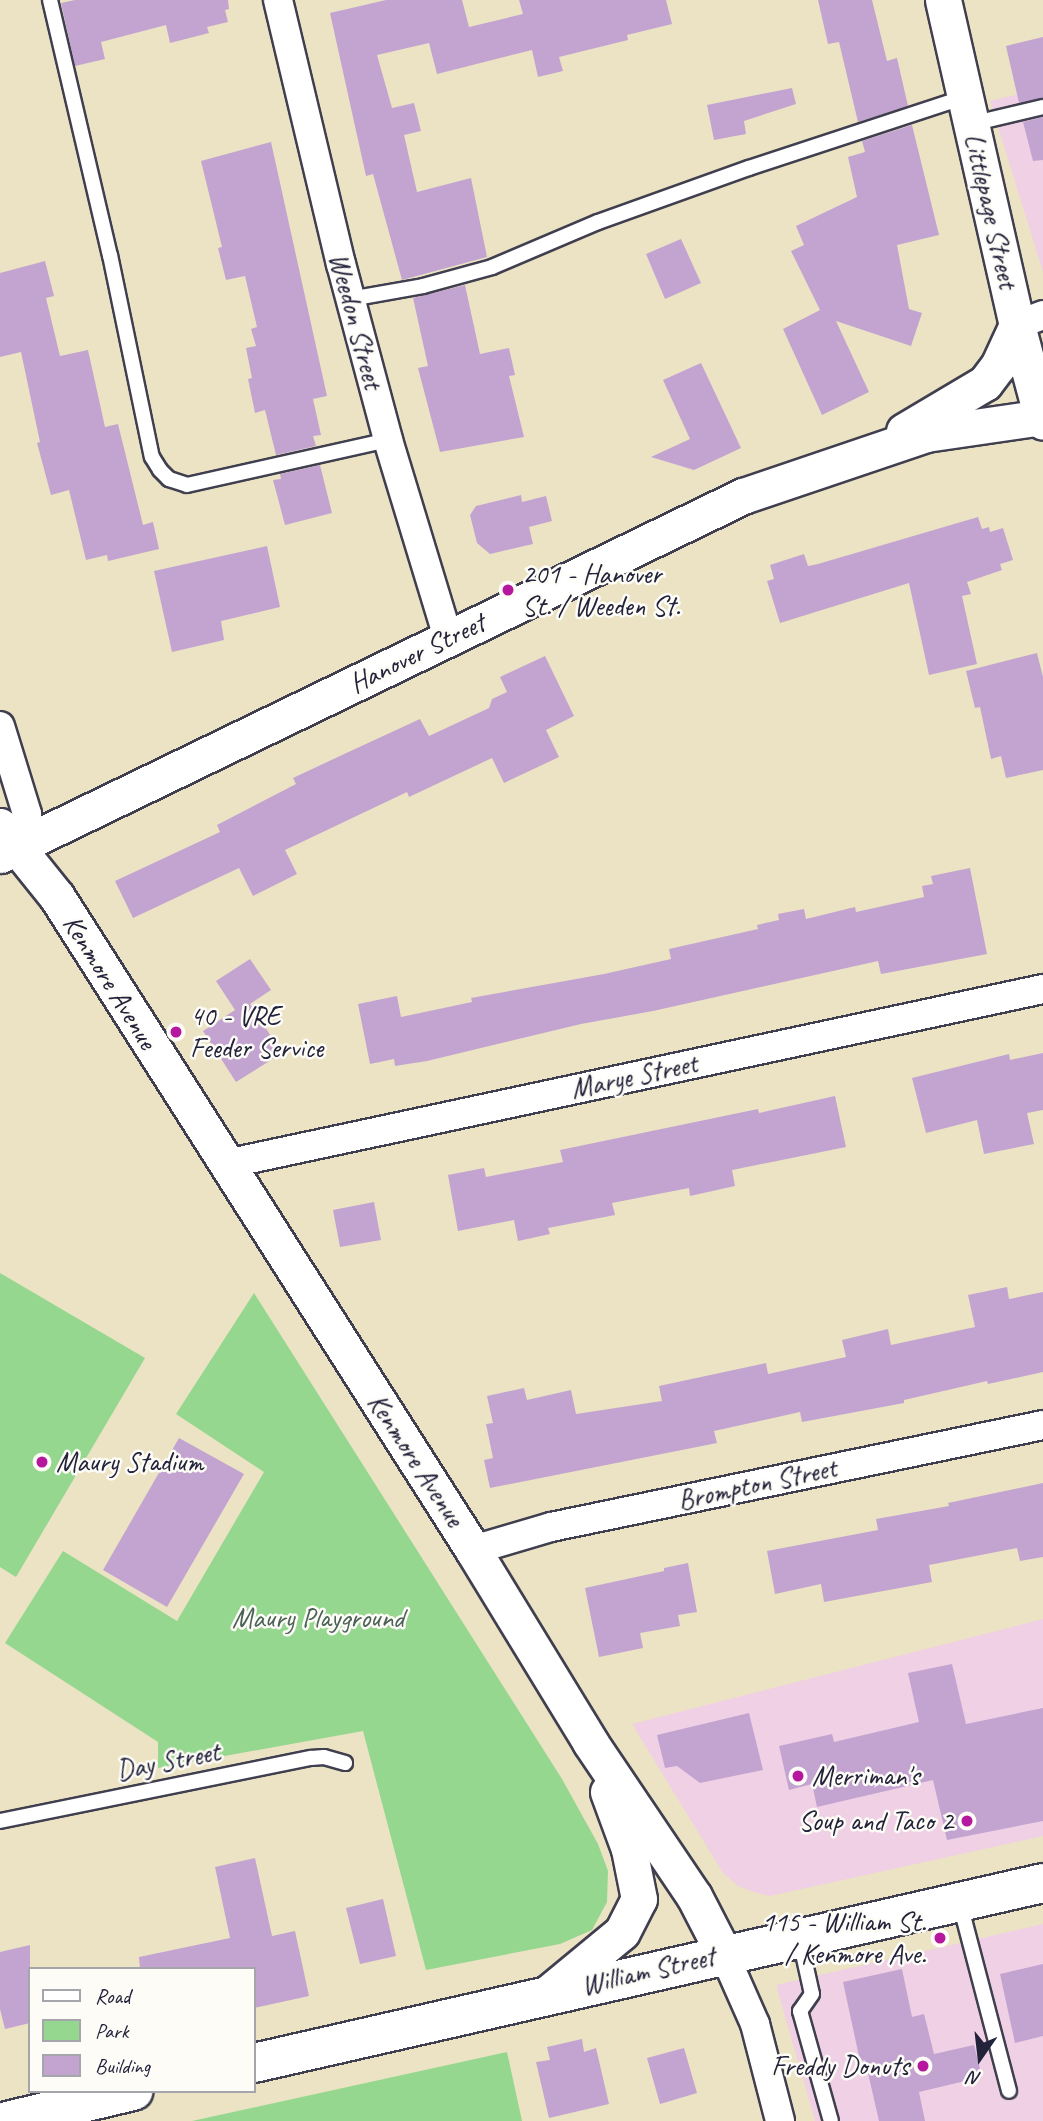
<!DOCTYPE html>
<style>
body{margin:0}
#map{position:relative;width:1043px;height:2121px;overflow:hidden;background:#ebe3c3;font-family:Caveat,sans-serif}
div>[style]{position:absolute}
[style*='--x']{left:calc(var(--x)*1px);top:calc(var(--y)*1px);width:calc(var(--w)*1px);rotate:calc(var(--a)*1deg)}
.built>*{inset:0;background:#f0d0e4}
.green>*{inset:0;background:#95d78f}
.building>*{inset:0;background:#c3a4d1}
.roads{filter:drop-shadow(2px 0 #403f4f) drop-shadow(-2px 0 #403f4f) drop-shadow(0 2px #403f4f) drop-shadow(0 -2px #403f4f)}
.service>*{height:14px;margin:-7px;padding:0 7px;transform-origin:7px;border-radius:7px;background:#fff}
.minor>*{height:28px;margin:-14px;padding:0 14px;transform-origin:14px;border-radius:14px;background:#fff}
.tertiary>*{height:35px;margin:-17.5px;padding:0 17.5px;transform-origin:17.5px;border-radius:17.5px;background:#fff}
.primary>*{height:38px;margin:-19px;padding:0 19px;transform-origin:19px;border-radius:19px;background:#fff}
.dots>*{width:19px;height:19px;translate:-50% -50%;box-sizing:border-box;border:4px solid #fdfcf7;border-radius:50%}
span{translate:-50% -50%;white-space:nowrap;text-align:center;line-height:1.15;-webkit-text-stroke:5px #fdfcf7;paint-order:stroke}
.street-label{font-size:28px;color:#22223b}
.poi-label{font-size:28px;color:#22223b}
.left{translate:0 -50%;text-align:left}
.right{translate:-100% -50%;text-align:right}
.park-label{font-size:28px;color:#4a6158}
.legend{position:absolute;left:28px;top:1967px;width:228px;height:126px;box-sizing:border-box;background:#fdfcf7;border:2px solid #a5a5ac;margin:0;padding:9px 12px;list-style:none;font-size:21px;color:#22223b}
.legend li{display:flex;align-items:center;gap:14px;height:35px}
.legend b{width:35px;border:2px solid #a5a5ac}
.north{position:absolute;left:945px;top:2023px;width:70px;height:70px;-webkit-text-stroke:5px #fdfcf7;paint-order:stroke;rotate:194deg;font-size:19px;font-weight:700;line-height:28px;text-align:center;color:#22223b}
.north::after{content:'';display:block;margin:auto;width:24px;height:32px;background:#22223b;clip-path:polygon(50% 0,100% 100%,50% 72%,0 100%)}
</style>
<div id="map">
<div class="built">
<div style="clip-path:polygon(1043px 88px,1043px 272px,990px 101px)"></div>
<div style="clip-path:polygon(1043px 1619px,1043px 1836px,770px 1896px,757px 1893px,738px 1886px,723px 1873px,632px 1724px)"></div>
<div style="clip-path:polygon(1043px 1924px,1043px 2121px,815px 2121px,776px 1985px)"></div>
</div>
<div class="green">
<div style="clip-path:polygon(0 1273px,145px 1358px,16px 1577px,0 1567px)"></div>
<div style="clip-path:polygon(254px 1293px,562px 1779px,598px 1844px,608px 1871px,607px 1902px,592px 1930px,560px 1944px,426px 1970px,363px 1731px,158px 1768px,158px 1742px,5px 1643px,63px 1551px,177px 1621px,264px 1472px,176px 1414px)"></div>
<div style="clip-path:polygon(507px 2052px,522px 2121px,192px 2121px)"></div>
</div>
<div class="building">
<div style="clip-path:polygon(75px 0,228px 0,229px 9px,225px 10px,228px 22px,207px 27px,209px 33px,170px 43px,166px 25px,101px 42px,105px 59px,75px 66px,61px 3px)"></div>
<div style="clip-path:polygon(386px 0,462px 0,469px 27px,523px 14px,519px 0,666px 0,672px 24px,627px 35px,628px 40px,559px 57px,563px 71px,538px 77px,532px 50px,437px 74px,429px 43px,377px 55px,392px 108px,414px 103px,421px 131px,404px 135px,417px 192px,471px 178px,487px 257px,402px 280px,373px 174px,366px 176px,330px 13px)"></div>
<div style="clip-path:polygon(818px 0,872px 0,887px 61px,897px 58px,908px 106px,858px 122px,839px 42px,828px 44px)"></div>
<div style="clip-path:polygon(1043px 37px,1043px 98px,1019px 103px,1006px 46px)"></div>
<div style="clip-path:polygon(792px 88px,796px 104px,744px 121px,746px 134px,714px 140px,707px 105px)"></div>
<div style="clip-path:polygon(1043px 117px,1043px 160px,1033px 161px,1023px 122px)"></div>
<div style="clip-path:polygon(912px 125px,939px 235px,897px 245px,909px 309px,922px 313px,911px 346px,836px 321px,869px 392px,822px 415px,783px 329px,820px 310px,791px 251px,804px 245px,796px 226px,857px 197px,848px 157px,865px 152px,862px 141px)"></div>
<div style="clip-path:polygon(271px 142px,327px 396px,313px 399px,321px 435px,313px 436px,316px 446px,276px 455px,265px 410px,255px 413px,248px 379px,252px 378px,246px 348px,256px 346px,251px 329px,257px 327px,245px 276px,226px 280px,218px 248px,222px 247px,201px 161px)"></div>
<div style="clip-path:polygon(681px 239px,701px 283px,665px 299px,646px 254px)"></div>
<div style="clip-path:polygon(45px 261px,54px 296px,46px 298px,60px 356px,88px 350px,105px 427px,118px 424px,143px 525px,153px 522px,159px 549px,108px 561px,107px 555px,86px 560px,69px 490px,51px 495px,37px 443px,40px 442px,21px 352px,0 357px,0 273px)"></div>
<div style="clip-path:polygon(465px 285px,480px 354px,509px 348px,515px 375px,509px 376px,524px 437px,440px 452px,418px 368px,428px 366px,413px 298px)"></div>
<div style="clip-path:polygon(701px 363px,741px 448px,694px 470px,651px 457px,690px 439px,663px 380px)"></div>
<div style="clip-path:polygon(320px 465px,332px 513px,285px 525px,273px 480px,281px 479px,280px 474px)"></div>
<div style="clip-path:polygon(521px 495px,522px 502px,546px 496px,552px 521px,529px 527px,533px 544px,490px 554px,477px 543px,470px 515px,476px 506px)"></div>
<div style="clip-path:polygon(978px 517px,982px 529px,989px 527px,990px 532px,1003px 528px,1013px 560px,1000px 564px,1002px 570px,967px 582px,971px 594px,962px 596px,977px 664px,929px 675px,909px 583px,780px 623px,767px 581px,774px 579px,770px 565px,804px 554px,808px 566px,818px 564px)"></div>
<div style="clip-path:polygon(267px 546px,280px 607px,221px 621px,224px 640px,172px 652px,154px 571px)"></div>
<div style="clip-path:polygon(1037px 653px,1043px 677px,1043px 770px,1006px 778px,1001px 756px,991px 759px,980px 707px,975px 708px,966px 671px)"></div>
<div style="clip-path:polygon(545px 656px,574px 716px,546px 730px,559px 757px,504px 783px,492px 758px,409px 797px,407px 792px,285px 850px,297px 874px,253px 896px,239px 868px,133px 918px,115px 881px,220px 832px,217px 825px,296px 784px,293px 778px,342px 755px,420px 719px,429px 736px,489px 708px,492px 699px,507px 692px,500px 677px)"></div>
<div style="clip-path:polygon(970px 868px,987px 954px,881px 974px,878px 961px,653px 1011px,581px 1024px,427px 1061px,395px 1066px,394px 1059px,370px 1064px,358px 1004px,397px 996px,401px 1017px,472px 1002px,471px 998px,604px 974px,671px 959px,669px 949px,758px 929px,757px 925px,779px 920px,778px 914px,804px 909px,806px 919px,855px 907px,856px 912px,924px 897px,922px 886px,933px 884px,931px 876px)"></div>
<div style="clip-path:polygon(250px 959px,271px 990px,250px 1004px,282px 1053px,236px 1082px,203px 1031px,235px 1010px,216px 981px)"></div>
<div style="clip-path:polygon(1043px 1053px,1043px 1110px,1027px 1113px,1034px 1144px,984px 1154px,977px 1120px,926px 1133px,912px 1078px,1009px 1054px,1010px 1060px)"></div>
<div style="clip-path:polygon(835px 1096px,846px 1147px,732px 1170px,735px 1186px,690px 1196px,689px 1188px,612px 1203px,615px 1215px,548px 1228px,550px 1234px,518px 1241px,514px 1220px,458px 1231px,448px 1175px,484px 1168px,486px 1177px,563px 1162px,560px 1150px,758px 1109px,759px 1113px)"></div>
<div style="clip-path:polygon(374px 1202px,381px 1240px,340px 1247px,333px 1210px)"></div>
<div style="clip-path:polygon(1007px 1287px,1009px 1299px,1043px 1292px,1043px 1372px,988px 1384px,987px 1381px,904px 1400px,904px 1403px,802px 1422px,800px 1412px,714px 1431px,717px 1443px,490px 1488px,484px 1460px,493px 1458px,486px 1424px,493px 1423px,487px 1396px,524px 1388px,527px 1400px,571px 1390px,576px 1414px,662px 1401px,659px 1386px,766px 1363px,768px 1374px,846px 1357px,842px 1340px,888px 1329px,891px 1345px,975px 1327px,968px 1295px)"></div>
<div style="clip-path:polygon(179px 1438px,244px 1474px,167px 1607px,103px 1570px)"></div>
<div style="clip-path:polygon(1043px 1483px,1043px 1557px,1020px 1561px,1017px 1548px,929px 1565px,932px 1582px,824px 1602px,821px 1584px,775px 1594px,767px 1551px,878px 1530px,876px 1519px,949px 1506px,948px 1503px)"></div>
<div style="clip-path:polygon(688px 1563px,697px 1612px,678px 1615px,680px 1626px,640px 1633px,643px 1648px,599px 1657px,585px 1588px,664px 1571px,664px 1568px)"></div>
<div style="clip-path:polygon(952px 1664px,966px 1724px,1043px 1708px,1043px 1821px,947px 1840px,933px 1780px,817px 1807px,812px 1784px,789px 1790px,779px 1746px,832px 1734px,834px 1742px,919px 1722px,908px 1673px)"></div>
<div style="clip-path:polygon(749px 1713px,763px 1770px,700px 1783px,677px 1766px,665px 1768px,657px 1735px)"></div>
<div style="clip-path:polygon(255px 1858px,272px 1936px,295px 1931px,309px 1996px,254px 2008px,254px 1969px,140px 1969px,139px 1957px,230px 1938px,215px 1867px)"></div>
<div style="clip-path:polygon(383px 1899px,396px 1956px,360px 1964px,346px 1908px)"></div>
<div style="clip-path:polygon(30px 1945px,30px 2023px,5px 2029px,0 2009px,0 1952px)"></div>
<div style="clip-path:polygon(1043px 1964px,1043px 2036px,1015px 2043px,1000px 1974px)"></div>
<div style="clip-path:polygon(902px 1969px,912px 2017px,924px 2014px,934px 2054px,974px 2045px,982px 2077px,919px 2092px,925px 2121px,879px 2121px,865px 2060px,860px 2061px,843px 1982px)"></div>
<div style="clip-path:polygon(582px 2039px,584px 2052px,596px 2048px,609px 2104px,549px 2118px,536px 2062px,550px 2060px,547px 2047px)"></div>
<div style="clip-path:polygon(684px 2048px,697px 2093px,660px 2104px,647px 2058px)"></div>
</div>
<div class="roads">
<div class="service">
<div style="--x:50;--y:0;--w:262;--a:76.8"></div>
<div style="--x:110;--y:255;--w:206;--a:78.3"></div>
<div style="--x:152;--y:457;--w:15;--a:58"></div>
<div style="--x:160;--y:470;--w:13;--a:45"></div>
<div style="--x:169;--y:479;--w:19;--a:18"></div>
<div style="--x:187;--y:485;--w:206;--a:-12.6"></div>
<div style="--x:971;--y:124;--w:74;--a:-13.3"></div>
<div style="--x:350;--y:299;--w:74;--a:-10.1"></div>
<div style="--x:423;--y:286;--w:72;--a:-15.4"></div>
<div style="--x:492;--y:267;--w:115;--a:-23"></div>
<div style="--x:598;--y:222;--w:160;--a:-19.7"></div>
<div style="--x:749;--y:168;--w:227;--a:-18.2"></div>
<div style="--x:0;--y:1821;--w:317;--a:-11.5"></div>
<div style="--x:311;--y:1758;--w:13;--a:-4"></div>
<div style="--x:324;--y:1757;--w:22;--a:16"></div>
<div style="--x:960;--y:1904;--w:193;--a:75.3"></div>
<div style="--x:800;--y:1940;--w:55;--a:77.5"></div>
<div style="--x:812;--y:1994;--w:21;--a:125"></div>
<div style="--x:800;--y:2011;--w:114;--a:74.3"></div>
</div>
<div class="minor">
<div style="--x:278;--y:0;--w:271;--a:76.6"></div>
<div style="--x:341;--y:264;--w:182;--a:75"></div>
<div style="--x:388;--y:440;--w:207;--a:73.1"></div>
<div style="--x:1017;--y:325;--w:28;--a:-21"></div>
<div style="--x:0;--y:726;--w:92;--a:72.9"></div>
<div style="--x:27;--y:814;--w:32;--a:106"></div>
<div style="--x:226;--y:1164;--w:836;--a:-12.09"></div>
<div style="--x:473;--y:1550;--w:81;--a:-16.4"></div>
<div style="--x:551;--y:1527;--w:502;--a:-11.71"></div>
<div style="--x:724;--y:1954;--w:77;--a:66.1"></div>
<div style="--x:755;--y:2024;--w:100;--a:75.5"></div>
</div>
<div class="tertiary">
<div style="--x:943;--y:0;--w:333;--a:77.2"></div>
<div style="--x:1017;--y:325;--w:100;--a:75"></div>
<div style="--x:904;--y:431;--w:94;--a:-30.7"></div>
<div style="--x:985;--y:383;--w:21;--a:-53"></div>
<div style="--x:998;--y:366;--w:45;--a:-65.1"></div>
<div style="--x:0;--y:826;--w:91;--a:51.2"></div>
<div style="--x:57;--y:897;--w:774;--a:57.5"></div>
<div style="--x:473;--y:1550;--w:225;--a:58.6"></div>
<div style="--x:590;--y:1742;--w:186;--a:56"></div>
<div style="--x:694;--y:1896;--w:65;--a:62.7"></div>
<div style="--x:0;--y:855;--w:825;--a:-25.79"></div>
<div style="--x:743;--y:496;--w:193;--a:-18.7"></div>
<div style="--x:926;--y:434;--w:118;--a:-8.3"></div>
<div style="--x:547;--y:1994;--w:97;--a:-39.6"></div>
<div style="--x:622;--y:1932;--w:37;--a:-63"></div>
<div style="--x:639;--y:1899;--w:51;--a:-101.3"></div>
<div style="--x:629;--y:1849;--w:61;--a:-110.2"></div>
</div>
<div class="primary">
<div style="--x:254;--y:2063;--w:809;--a:-12.85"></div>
<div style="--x:7;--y:2121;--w:130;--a:-13.4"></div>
</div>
</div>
<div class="dots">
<div style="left:508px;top:590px;background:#b5179e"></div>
<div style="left:176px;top:1032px;background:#b5179e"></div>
<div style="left:42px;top:1462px;background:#b5179e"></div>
<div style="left:798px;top:1776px;background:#b5179e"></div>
<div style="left:967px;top:1821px;background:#b5179e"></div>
<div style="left:940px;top:1938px;background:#b5179e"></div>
<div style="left:923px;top:2066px;background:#b5179e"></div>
</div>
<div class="street-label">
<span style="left:991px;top:211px;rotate:77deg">Littlepage Street</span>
<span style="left:356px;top:321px;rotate:75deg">Weedon Street</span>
<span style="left:417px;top:653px;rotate:-26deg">Hanover Street</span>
<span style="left:110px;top:982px;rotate:58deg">Kenmore Avenue</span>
<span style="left:634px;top:1076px;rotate:-12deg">Marye Street</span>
<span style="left:416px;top:1460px;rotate:57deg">Kenmore Avenue</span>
<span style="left:757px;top:1484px;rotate:-12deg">Brompton Street</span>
<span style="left:168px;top:1761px;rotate:-11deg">Day Street</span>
<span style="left:648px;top:1971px;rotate:-13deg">William Street</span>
</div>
<div class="poi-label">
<span class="left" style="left:522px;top:590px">201 - Hanover<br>St. / Weeden St.</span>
<span class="left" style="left:190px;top:1032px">40 - VRE<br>Feeder Service</span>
<span class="left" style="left:56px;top:1462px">Maury Stadium</span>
<span class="left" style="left:812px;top:1776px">Merriman's</span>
<span class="right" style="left:953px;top:1821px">Soup and Taco 2</span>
<span class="right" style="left:926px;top:1938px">115 - William St.<br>/ Kenmore Ave.</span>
<span class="right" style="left:909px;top:2066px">Freddy Donuts</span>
</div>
<div class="park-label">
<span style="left:318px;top:1618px">Maury Playground</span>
</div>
<ul class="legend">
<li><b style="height:9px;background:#fff"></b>Road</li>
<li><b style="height:19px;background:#95d78f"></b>Park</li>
<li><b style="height:19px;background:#c3a4d1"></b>Building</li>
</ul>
<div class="north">N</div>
</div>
